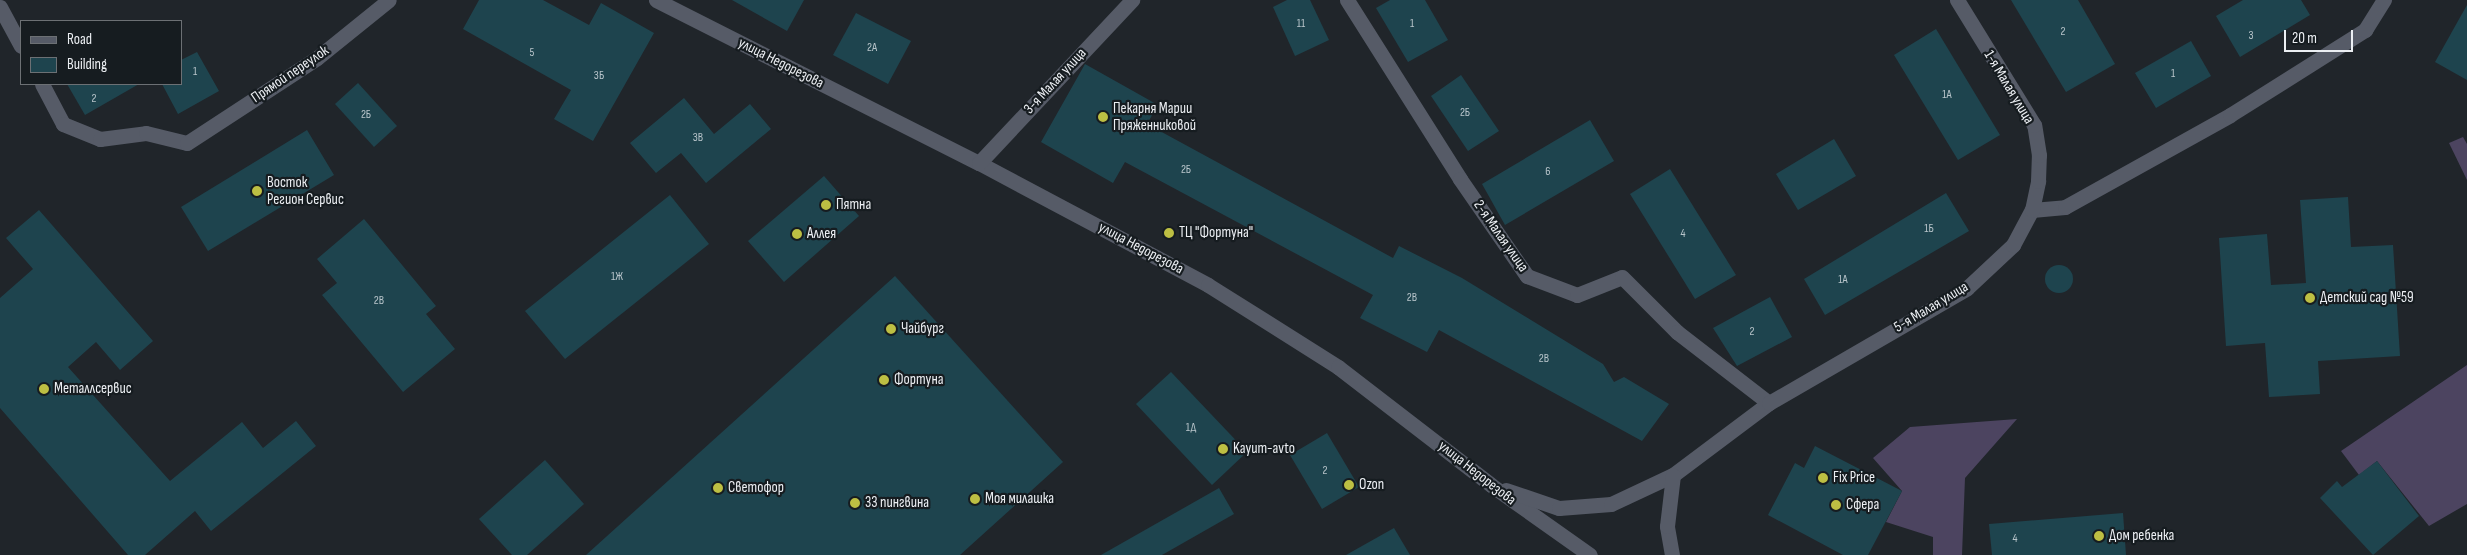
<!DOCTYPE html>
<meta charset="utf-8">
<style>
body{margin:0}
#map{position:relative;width:2467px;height:555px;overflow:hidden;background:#20252a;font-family:"Sofia Sans Condensed",sans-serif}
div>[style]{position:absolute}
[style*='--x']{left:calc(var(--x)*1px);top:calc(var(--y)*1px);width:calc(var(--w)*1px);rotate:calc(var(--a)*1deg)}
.forest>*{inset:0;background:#4c4460}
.building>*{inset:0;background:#1e444e}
.round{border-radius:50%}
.minor>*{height:15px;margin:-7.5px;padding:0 7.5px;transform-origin:7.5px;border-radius:7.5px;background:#565b67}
.dots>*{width:14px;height:14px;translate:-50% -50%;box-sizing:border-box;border:2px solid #161c20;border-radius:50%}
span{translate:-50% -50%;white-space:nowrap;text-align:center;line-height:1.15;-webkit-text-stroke:4.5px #161c20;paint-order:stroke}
.number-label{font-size:12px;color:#b8c4ca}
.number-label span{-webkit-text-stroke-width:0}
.street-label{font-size:15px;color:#eceff3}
.poi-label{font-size:15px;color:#eceff3}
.left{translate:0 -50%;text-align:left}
.legend{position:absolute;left:20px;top:20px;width:162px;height:65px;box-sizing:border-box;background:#161c20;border:1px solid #6c7074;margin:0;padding:6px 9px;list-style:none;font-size:15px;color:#eceff3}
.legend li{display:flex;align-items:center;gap:10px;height:25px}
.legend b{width:25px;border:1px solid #6c7074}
.scale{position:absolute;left:2284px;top:30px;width:69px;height:22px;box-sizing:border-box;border:2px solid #eceff3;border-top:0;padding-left:6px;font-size:15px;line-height:18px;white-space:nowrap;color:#eceff3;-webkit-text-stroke:4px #161c20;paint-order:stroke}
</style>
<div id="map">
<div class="forest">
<div style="clip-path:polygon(2463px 137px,2467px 144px,2467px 180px,2449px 143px)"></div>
<div style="clip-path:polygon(2467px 365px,2467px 504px,2429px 526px,2377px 461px,2359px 475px,2341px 451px)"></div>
<div style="clip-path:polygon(2017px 419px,1965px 478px,1962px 555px,1933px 555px,1933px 537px,1886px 522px,1902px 491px,1873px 458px,1910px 427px)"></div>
</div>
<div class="building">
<div style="clip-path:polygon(479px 0,543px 0,589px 25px,601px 3px,654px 33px,593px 141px,554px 119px,571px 90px,463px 29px)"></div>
<div style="clip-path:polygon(732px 0,804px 0,787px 31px)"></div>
<div style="clip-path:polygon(1287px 0,1310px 0,1329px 40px,1295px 56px,1273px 7px)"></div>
<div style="clip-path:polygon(1390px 0,1425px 0,1448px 40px,1408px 62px,1376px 8px)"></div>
<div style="clip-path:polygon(2011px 0,2078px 0,2115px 64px,2066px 92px)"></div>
<div style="clip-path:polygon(2243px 0,2301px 0,2310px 15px,2240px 57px,2216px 16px)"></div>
<div style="clip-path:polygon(2467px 5px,2467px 80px,2435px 62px)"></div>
<div style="clip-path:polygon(856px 13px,911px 41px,888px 84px,833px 55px)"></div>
<div style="clip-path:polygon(1936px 29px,2000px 135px,1958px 160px,1894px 55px)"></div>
<div style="clip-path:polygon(2191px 41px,2211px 76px,2156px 108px,2135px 73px)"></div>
<div style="clip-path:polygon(197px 52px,219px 91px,178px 114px,162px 84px,181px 84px,181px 60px)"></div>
<div style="clip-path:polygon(1085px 64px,1158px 105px,1147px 124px,1393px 258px,1399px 246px,1462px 278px,1603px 364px,1614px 382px,1624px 377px,1669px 404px,1642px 441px,1439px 330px,1427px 352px,1360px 318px,1373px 295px,1125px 162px,1113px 183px,1041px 142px)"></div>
<div style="clip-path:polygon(1461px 75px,1499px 131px,1468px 151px,1431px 96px)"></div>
<div style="clip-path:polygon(358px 83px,397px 126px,374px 147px,335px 104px)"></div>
<div style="clip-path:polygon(67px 84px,139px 84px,85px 115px)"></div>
<div style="clip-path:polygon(684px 98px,714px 134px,750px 104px,771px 129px,706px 183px,681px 153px,656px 173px,630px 143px)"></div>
<div style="clip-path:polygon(1590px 120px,1614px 161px,1505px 225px,1482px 184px)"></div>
<div style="clip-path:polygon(307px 130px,334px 175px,208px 251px,181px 207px)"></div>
<div style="clip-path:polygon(1834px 139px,1856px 176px,1798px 210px,1776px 174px)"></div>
<div style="clip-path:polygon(1670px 169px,1736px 275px,1695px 299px,1630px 194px)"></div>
<div style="clip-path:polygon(824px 176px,859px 216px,784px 282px,748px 241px)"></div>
<div style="clip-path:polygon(1946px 193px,1969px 231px,1825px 315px,1804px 279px)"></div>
<div style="clip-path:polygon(670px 195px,709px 244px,565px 359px,525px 311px)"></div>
<div style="clip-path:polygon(2348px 197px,2351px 247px,2393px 245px,2400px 356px,2318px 361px,2320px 394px,2269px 397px,2265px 343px,2226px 346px,2219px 238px,2267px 234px,2271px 285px,2306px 283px,2300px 200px)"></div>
<div style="clip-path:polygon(39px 210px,153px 341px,120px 370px,96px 342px,68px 367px,170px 481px,242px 422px,263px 448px,296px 421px,316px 446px,211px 531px,195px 511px,145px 555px,128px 555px,0 408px,0 298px,33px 269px,6px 238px)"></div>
<div style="clip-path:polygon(364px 219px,436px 306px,426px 314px,455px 349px,403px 392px,322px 295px,337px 283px,317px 259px)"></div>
<div class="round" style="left:2045px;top:265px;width:28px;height:28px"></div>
<div style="clip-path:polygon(895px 276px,1063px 462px,960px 555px,586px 555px)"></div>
<div style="clip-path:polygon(1770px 297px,1792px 337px,1737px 366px,1713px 328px)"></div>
<div style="clip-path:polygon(1171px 372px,1247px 452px,1212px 485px,1136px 404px)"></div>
<div style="clip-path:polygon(1327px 433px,1359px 487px,1322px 509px,1290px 455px)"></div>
<div style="clip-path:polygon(1815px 446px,1902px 491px,1868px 555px,1843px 555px,1768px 515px,1795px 463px,1804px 468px)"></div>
<div style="clip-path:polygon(545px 460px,584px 504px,527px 555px,512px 555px,479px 519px)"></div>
<div style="clip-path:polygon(2377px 461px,2419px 516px,2373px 555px,2320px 498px,2337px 481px,2342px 487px)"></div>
<div style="clip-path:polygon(1219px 488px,1234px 514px,1162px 555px,1101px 555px)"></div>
<div style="clip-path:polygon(2123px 513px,2126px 555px,1992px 555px,1989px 524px)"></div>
<div style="clip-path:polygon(1394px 528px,1410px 555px,1346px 555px)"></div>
</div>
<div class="minor">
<div style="--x:656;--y:0;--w:362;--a:26.8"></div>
<div style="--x:979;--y:163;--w:259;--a:28"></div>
<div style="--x:1208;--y:285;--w:154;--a:32.2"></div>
<div style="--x:1338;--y:367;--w:193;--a:37.6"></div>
<div style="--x:1491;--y:485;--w:121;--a:35.3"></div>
<div style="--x:1347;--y:0;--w:212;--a:57.7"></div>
<div style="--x:1460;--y:179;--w:118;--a:55.4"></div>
<div style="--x:1527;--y:276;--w:53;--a:20.8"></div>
<div style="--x:1577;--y:295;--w:48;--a:-21.8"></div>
<div style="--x:1622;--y:277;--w:78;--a:45"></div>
<div style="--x:1677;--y:332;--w:116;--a:37.7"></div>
<div style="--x:0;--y:7;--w:44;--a:61.7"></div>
<div style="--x:42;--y:84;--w:45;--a:62.3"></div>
<div style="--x:63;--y:124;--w:40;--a:22"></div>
<div style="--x:100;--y:139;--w:46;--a:-7.4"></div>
<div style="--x:146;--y:133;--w:42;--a:13.7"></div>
<div style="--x:187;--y:143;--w:155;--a:-33.2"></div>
<div style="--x:317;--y:58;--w:92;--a:-38.9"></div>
<div style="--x:979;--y:163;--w:224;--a:-46.8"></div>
<div style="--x:2032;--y:210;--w:33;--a:-5"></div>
<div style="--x:2065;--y:207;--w:189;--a:-29.1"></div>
<div style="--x:2230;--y:115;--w:160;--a:-32.2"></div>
<div style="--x:2365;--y:30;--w:36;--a:-58"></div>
<div style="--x:1506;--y:490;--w:56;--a:18.8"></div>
<div style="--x:1559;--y:508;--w:52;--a:-4.4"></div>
<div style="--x:1611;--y:504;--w:68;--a:-25.1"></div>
<div style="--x:1673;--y:475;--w:120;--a:-36.9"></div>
<div style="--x:1769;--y:403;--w:229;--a:-30.1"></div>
<div style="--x:1967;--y:288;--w:63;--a:-43.1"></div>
<div style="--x:2013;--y:245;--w:40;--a:-62"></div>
<div style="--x:2032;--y:210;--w:30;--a:-78"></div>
<div style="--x:2038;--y:181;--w:26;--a:-88"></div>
<div style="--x:2039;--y:155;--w:30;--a:-99"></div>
<div style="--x:2034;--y:125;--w:147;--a:-121.6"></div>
<div style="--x:1672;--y:555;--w:29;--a:-100"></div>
<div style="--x:1667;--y:526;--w:51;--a:-83.3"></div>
</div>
<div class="dots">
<div style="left:1103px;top:117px;background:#bdbf43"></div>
<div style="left:257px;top:191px;background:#bdbf43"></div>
<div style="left:826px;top:205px;background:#bdbf43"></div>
<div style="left:1169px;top:233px;background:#bdbf43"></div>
<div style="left:797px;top:234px;background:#bdbf43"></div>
<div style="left:2310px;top:298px;background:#bdbf43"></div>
<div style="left:891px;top:329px;background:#bdbf43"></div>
<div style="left:884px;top:380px;background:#bdbf43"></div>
<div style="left:44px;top:389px;background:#bdbf43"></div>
<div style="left:1223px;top:449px;background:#bdbf43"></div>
<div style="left:1823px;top:478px;background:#bdbf43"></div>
<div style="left:1349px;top:485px;background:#bdbf43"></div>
<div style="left:718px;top:488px;background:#bdbf43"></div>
<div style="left:975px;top:499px;background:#bdbf43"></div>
<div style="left:855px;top:503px;background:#bdbf43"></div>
<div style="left:1836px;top:505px;background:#bdbf43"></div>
<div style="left:2099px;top:536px;background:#bdbf43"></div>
</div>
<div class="number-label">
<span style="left:1301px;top:24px">11</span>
<span style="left:1412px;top:24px">1</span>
<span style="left:2063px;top:32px">2</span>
<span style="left:2251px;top:36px">3</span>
<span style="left:872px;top:48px">2А</span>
<span style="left:532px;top:53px">5</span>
<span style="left:195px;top:72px">1</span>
<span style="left:2173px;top:74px">1</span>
<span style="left:599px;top:76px">3Б</span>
<span style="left:1947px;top:95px">1А</span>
<span style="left:94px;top:99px">2</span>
<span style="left:1465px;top:113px">2Б</span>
<span style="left:366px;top:115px">2Б</span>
<span style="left:698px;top:138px">3В</span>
<span style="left:1186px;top:170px">2Б</span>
<span style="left:1548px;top:172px">6</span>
<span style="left:1929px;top:229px">1Б</span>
<span style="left:1683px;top:234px">4</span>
<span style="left:617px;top:277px">1Ж</span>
<span style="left:1843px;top:280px">1А</span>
<span style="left:1412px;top:298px">2В</span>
<span style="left:379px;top:301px">2В</span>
<span style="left:1752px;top:332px">2</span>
<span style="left:1544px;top:359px">2В</span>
<span style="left:1191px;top:428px">1Д</span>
<span style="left:1325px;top:471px">2</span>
<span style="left:2015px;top:539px">4</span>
</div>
<div class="street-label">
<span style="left:781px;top:63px;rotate:27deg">улица Недорезова</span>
<span style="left:290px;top:74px;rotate:-34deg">Прямой переулок</span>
<span style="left:1055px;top:81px;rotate:-47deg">3-я Малая улица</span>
<span style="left:2009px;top:87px;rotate:59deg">1-я Малая улица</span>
<span style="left:1501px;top:236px;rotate:55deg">2-я Малая улица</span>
<span style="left:1141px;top:248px;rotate:28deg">улица Недорезова</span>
<span style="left:1931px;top:307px;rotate:-31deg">5-я Малая улица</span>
<span style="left:1477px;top:473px;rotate:38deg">улица Недорезова</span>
</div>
<div class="poi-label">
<span class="left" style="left:1113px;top:117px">Пекарня Марии<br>Пряженниковой</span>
<span class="left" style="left:267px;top:191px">Восток<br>Регион Сервис</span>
<span class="left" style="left:836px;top:205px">Пятна</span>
<span class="left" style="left:1179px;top:233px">ТЦ "Фортуна"</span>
<span class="left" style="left:807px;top:234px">Аллея</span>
<span class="left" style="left:2320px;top:298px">Детский сад №59</span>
<span class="left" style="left:901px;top:329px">Чайбург</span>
<span class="left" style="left:894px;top:380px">Фортуна</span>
<span class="left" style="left:54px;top:389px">Металлсервис</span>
<span class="left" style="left:1233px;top:449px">Kayum-avto</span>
<span class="left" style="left:1833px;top:478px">Fix Price</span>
<span class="left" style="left:1359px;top:485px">Ozon</span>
<span class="left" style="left:728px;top:488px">Светофор</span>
<span class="left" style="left:985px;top:499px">Моя милашка</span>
<span class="left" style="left:865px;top:503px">33 пингвина</span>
<span class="left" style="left:1846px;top:505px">Сфера</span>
<span class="left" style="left:2109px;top:536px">Дом ребенка</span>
</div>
<ul class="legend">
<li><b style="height:6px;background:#565b67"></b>Road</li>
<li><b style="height:14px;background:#1e444e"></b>Building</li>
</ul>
<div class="scale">20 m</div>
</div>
